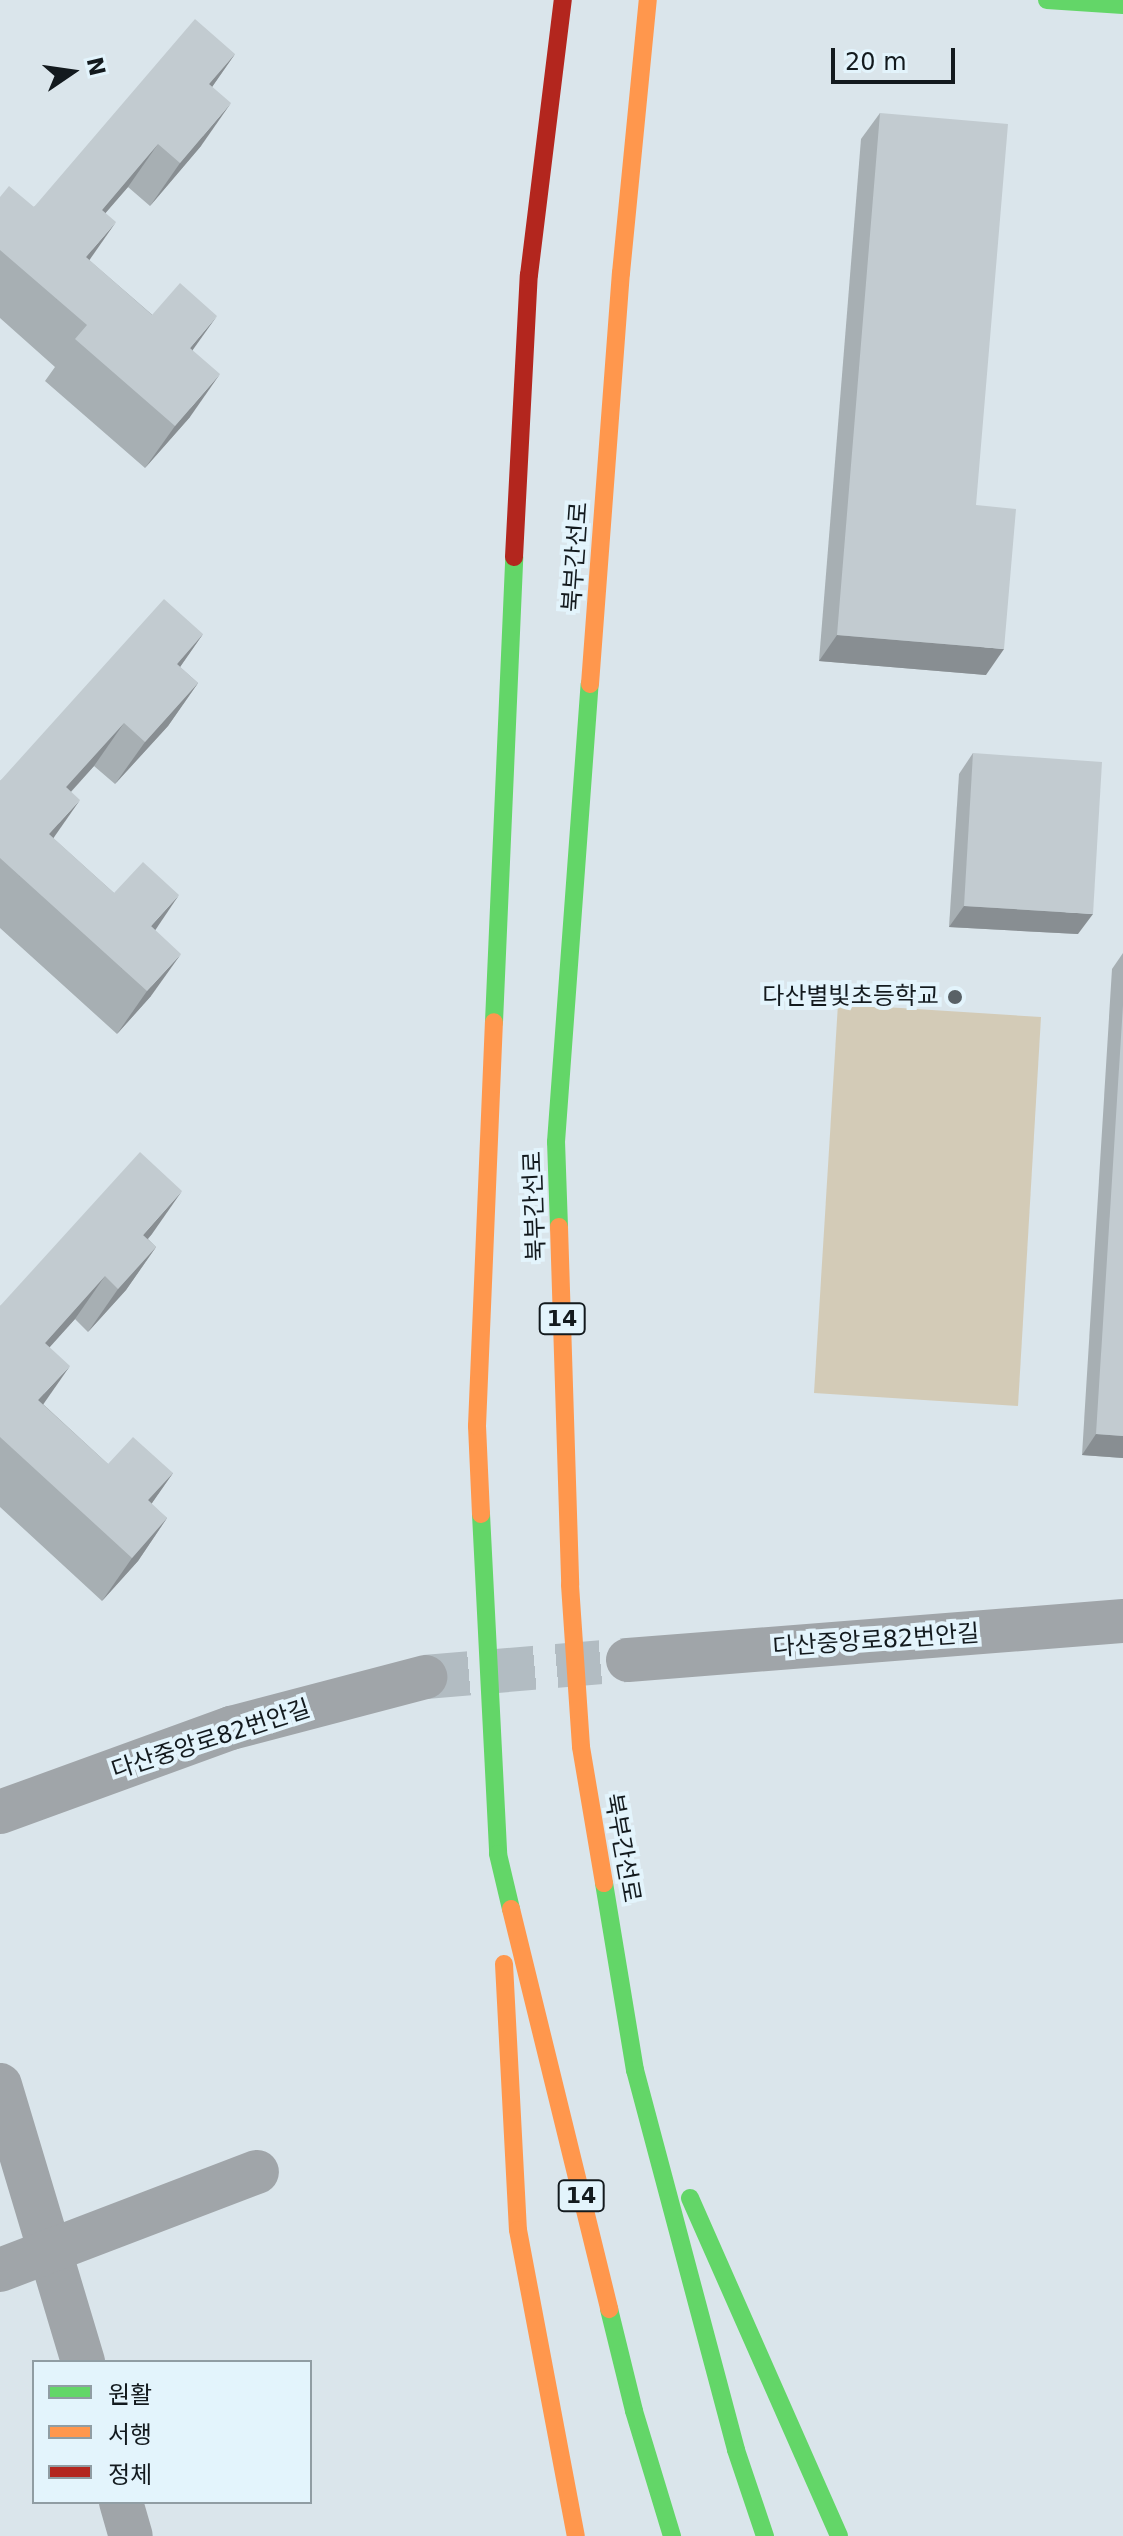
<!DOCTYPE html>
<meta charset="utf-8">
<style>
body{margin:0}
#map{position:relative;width:1123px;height:2536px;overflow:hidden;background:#dae5eb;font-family:"DejaVu Sans","Noto Sans KR",sans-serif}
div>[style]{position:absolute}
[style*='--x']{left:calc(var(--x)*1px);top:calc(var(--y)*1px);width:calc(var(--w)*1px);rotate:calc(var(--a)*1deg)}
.green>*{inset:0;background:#d3cbb7}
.street-tunnel>*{height:44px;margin-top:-22px;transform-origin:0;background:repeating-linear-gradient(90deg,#b2bcc2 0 44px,transparent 0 66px)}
.street>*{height:44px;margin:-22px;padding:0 22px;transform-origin:22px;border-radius:22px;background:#a0a5a9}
.fast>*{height:18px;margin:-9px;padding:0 9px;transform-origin:9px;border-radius:9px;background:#63d668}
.slow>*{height:18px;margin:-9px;padding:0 9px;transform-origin:9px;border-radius:9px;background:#ff974d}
.jam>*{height:18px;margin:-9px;padding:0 9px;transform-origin:9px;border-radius:9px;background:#b3261e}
.wall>*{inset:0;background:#a7afb3}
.shaded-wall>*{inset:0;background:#888e92}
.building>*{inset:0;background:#c2cbd0}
.dots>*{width:22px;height:22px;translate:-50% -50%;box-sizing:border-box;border:4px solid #e3f4fc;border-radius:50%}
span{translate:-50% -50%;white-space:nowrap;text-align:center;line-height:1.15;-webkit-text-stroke:8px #e3f4fc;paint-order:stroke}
.shield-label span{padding:2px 6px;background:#e3f4fc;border:2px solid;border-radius:6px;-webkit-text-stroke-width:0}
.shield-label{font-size:22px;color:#131a1e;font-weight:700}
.street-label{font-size:24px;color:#131a1e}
.poi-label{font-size:24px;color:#131a1e}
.right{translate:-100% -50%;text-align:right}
.legend{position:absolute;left:32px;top:2360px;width:280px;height:144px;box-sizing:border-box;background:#e3f4fc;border:2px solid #909da3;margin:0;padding:10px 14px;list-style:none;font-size:24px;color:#131a1e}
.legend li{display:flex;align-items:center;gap:16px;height:40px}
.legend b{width:40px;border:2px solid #909da3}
.north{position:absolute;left:32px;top:32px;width:80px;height:80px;-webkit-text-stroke:6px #e3f4fc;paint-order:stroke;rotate:77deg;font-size:22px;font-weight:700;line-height:32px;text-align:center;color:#131a1e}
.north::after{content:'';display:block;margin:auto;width:28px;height:36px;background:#131a1e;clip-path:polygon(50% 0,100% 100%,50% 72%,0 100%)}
.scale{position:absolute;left:831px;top:48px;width:124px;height:36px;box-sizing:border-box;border:4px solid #131a1e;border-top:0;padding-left:10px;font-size:24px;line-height:28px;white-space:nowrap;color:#131a1e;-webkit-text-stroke:6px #e3f4fc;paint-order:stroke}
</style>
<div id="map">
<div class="green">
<div style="clip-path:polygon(838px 1004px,1041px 1017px,1018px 1406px,814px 1393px)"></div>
</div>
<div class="street-tunnel">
<div style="--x:425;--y:1677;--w:204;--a:-4.8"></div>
</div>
<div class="street">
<div style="--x:628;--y:1660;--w:497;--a:-4.5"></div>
<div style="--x:0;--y:1812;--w:246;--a:-20"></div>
<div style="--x:231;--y:1728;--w:201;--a:-14.7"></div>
<div style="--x:0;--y:2085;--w:289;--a:73.3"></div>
<div style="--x:0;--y:2270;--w:275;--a:-20.9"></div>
<div style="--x:121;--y:2502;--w:35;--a:74"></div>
</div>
<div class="fast">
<div style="--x:1047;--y:0;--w:76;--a:3.8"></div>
<div style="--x:494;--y:1022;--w:465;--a:-87.5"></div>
<div style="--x:559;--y:1227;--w:85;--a:-92"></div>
<div style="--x:556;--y:1142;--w:459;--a:-85.8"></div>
<div style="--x:481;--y:1514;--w:340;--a:87.1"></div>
<div style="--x:498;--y:1854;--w:57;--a:76.7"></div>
<div style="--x:604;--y:1883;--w:190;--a:80.6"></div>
<div style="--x:635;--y:2070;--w:393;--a:75.1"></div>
<div style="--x:736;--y:2450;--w:91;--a:71.4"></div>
<div style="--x:690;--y:2198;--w:369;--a:66.2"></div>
<div style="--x:609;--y:2309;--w:105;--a:76.2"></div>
<div style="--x:634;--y:2411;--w:131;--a:73.1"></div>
</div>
<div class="slow">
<div style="--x:590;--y:684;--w:412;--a:-85.7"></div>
<div style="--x:621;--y:273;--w:274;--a:-84.4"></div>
<div style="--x:559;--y:1227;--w:358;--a:88.2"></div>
<div style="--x:570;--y:1585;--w:162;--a:86.1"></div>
<div style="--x:581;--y:1747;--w:138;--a:80.4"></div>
<div style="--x:481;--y:1514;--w:88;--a:-92.6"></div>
<div style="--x:477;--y:1426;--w:404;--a:-87.6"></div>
<div style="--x:511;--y:1909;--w:412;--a:76.2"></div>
<div style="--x:504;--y:1964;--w:266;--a:87"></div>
<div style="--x:518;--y:2230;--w:311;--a:79.3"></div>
</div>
<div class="jam">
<div style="--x:514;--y:557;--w:282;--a:-87"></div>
<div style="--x:529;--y:275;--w:277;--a:-83"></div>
</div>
<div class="wall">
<div style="clip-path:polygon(235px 54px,212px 87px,201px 146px,150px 206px,128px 187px,105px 213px,89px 260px,193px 350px,190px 417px,145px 468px,45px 381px,55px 367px,0 318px,0 197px,34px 207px)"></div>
<div style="clip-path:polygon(880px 113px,976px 505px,986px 675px,819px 661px,861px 139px)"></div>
<div style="clip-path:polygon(203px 634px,180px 667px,198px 683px,168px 726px,115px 784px,94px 766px,71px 792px,53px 838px,155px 930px,151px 996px,117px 1034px,0 928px,0 781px)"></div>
<div style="clip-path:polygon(973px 753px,1078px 934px,949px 927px,959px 774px)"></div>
<div style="clip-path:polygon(1123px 953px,1123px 1458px,1082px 1455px,1112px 969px)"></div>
<div style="clip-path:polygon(152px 1234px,148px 1239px,156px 1247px,126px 1290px,88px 1332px,75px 1319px,49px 1347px,43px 1404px,108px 1464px,173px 1473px,151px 1504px,167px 1518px,138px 1561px,102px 1601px,0 1507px,0 1306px)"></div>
</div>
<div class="shaded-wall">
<div style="clip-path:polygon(235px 54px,205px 97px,209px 84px)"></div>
<div style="clip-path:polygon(231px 103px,201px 146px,150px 206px,180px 163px)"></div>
<div style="clip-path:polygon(158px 144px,128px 187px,72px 252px,102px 210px)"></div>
<div style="clip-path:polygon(116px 222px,86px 265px,56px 300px,86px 257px)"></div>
<div style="clip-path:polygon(217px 316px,187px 358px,190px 348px)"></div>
<div style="clip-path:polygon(220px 374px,190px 417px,145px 468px,175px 426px)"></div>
<div style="clip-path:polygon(203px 634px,173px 677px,177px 664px)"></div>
<div style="clip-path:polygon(837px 635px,1004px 649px,986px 675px,819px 661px)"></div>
<div style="clip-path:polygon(198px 683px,168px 726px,115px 784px,145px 742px)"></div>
<div style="clip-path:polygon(124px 723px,94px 766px,36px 830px,66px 787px)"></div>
<div style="clip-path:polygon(80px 800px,50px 843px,19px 877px,49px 834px)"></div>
<div style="clip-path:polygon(179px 895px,150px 938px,121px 969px,151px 926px)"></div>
<div style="clip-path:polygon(964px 906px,1093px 914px,1078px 934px,949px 927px)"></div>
<div style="clip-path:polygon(181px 954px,151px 996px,117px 1034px,147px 991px)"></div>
<div style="clip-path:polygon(182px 1191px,152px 1234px,113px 1277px,143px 1235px)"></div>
<div style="clip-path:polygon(156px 1247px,126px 1290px,88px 1332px,118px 1289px)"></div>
<div style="clip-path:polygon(105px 1276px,75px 1319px,15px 1386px,45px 1343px)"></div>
<div style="clip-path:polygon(70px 1366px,40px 1409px,38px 1400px)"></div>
<div style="clip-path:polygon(1096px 1434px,1123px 1436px,1123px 1458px,1082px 1455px)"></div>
<div style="clip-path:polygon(173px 1473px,143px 1516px,148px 1500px)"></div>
<div style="clip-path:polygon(167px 1518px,138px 1561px,102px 1601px,132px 1558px)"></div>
</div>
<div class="building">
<div style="clip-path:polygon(195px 19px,235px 54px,209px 84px,231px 103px,180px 163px,158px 144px,102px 210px,116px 222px,86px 257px,152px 315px,180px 283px,217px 316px,190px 348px,220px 374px,175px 426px,75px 339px,87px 325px,0 250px,0 197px,9px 186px,34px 207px)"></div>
<div style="clip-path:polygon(880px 113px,1008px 124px,976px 505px,1016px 509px,1004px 649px,837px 635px)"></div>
<div style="clip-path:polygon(164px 599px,203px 634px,177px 664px,198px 683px,145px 742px,124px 723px,66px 787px,80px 800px,49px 834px,114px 893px,143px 862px,179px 895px,151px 926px,181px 954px,147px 991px,0 858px,0 781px)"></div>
<div style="clip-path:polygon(973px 753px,1102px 762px,1093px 914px,964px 906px)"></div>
<div style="clip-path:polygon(1123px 1005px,1123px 1436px,1096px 1434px)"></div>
<div style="clip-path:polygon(140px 1152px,182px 1191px,143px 1235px,156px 1247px,118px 1289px,105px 1276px,45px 1343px,70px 1366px,38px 1400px,108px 1464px,133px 1437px,173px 1473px,148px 1500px,167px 1518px,132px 1558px,0 1437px,0 1306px)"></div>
</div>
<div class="dots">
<div style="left:955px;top:997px;background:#596166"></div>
</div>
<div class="shield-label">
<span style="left:562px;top:1319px">14</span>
<span style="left:581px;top:2196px">14</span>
</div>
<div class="street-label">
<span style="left:576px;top:557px;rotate:-86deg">북부간선로</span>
<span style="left:535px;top:1206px;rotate:-92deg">북부간선로</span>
<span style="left:876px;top:1641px;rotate:-4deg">다산중앙로82번안길</span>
<span style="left:211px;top:1740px;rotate:-18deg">다산중앙로82번안길</span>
<span style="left:622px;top:1848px;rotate:80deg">북부간선로</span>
</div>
<div class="poi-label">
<span class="right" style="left:939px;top:997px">다산별빛초등학교</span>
</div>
<ul class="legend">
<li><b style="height:10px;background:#63d668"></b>원활</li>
<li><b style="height:10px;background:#ff974d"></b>서행</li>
<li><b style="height:10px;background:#b3261e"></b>정체</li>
</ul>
<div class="north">N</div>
<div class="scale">20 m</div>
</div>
